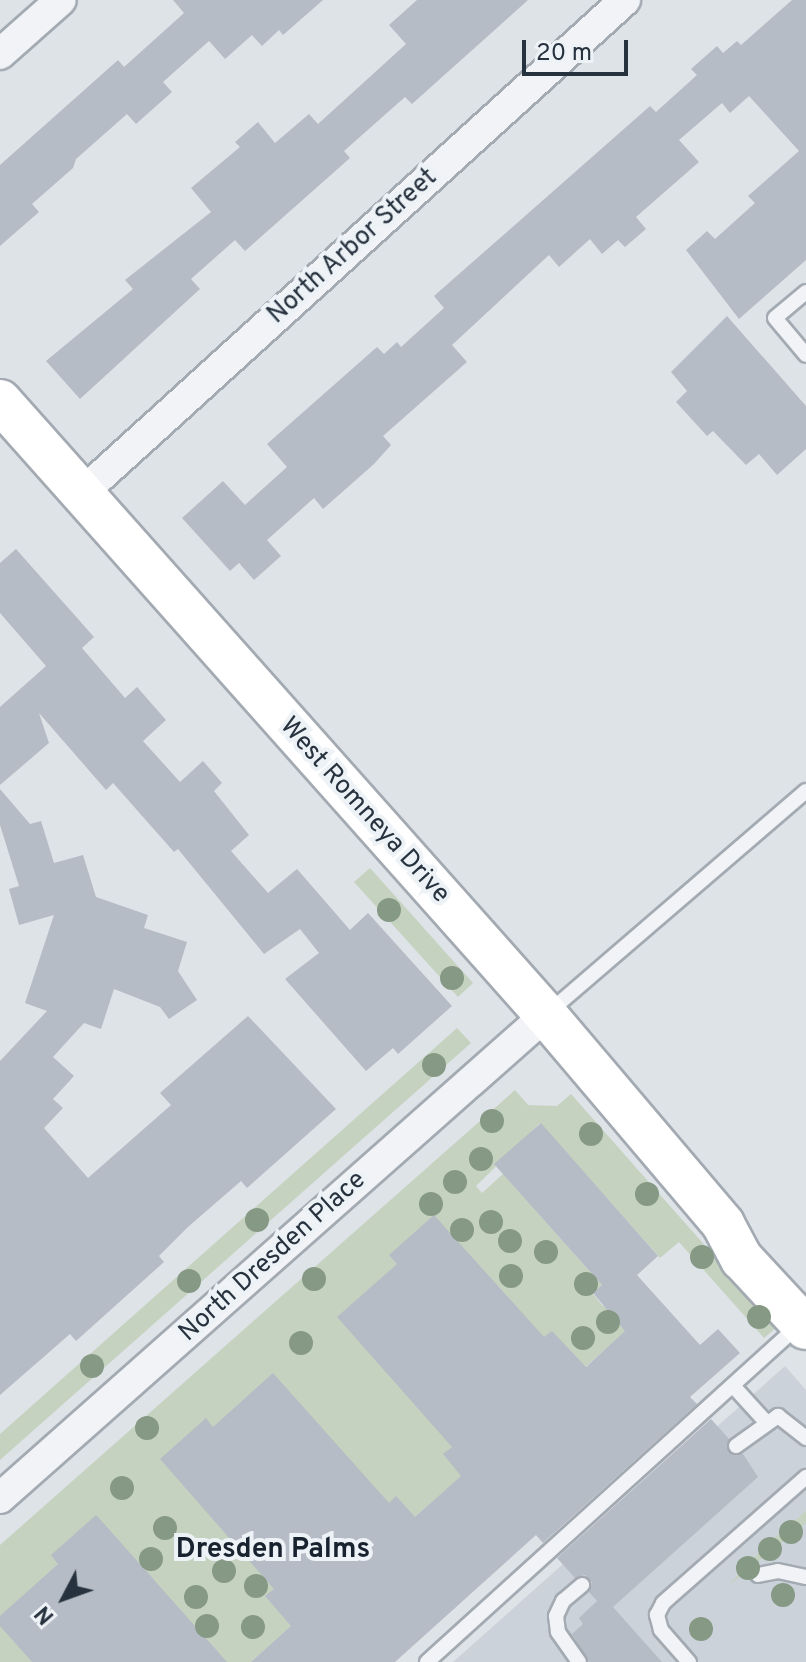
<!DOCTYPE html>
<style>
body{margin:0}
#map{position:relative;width:806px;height:1662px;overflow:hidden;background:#dee3e8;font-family:Overpass,sans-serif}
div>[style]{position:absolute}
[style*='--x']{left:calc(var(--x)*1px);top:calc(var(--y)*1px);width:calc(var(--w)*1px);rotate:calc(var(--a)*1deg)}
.built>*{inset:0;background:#ccd2da}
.green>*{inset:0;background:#c5d2bf}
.building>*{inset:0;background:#b5bcc5}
.roads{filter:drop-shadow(2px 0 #a3aab2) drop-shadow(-2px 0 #a3aab2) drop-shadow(0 2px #a3aab2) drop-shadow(0 -2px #a3aab2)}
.lane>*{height:14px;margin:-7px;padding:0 7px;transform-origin:7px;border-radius:7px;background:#f1f3f6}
.street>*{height:30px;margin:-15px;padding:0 15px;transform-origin:15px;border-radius:15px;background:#f1f3f6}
.secondary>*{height:42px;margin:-21px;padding:0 21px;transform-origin:21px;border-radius:21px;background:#fff}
.trees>*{width:24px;height:24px;margin:-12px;border-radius:50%;background:#869985}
span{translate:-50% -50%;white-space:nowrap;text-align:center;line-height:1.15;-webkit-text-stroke:8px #edf2f6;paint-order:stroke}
.street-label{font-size:26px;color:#27323f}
.neighbourhood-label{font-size:28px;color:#192330;font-weight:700}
.north{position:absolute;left:24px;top:1558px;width:80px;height:80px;-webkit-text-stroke:6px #edf2f6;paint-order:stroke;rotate:229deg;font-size:22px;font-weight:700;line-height:32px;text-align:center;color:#27323f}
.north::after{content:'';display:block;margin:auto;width:28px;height:36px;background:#27323f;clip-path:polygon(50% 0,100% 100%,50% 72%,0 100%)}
.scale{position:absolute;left:522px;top:40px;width:106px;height:36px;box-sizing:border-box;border:4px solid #27323f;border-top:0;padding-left:10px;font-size:24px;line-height:28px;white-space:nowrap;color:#27323f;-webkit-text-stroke:6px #edf2f6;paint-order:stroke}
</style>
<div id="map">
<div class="built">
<div style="clip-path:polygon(785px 1366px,806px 1390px,806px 1662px,453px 1662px)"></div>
</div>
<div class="green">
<div style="clip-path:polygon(370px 868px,473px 983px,458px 997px,354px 882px)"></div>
<div style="clip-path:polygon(457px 1028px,471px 1043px,0 1460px,0 1434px)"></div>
<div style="clip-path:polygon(515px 1090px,528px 1105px,557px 1106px,571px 1094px,777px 1327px,764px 1338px,679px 1242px,660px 1258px,540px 1123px,476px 1186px,482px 1193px,503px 1174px,602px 1285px,593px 1294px,602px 1305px,645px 1333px,609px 1346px,251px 1662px,0 1662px,0 1545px)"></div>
<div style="clip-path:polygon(806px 1511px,806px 1523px,728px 1586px,764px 1547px)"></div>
</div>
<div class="building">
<div style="clip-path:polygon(173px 0,323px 0,283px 35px,279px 30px,262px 46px,252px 35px,225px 59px,209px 41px,163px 82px,172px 92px,136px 124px,127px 114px,76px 159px,73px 168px,32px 204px,39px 212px,0 246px,0 165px,118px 60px,124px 67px,184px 13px)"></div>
<div style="clip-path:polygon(417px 0,528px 0,412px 104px,405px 97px,344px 151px,350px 158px,245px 251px,235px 240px,191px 279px,200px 289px,80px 399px,46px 361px,133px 289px,125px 280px,211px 212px,191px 188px,240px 147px,235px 142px,258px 122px,275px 143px,309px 114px,318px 124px,406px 44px,389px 25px)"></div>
<div style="clip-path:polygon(792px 0,806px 0,806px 260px,739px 319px,686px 250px,707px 231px,715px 239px,755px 203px,748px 196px,799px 151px,749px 96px,730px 113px,722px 103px,679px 140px,699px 162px,636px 217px,646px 229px,625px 247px,618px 240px,602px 254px,590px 239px,559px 267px,549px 255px,452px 345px,467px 362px,383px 436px,391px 445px,374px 464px,323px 509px,314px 498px,267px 540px,281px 556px,254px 580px,239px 563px,230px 571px,182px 518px,223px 481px,245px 505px,287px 467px,267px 444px,377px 347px,384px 354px,397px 342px,401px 347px,444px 308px,434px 296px,650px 106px,656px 112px,697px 75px,691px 69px,717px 46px,723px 53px,737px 41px,741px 45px)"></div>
<div style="clip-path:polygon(727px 316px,806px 406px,806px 449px,777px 475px,759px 454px,746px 465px,713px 431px,707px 436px,676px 402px,687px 391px,671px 372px)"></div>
<div style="clip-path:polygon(16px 549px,94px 637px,82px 648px,125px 698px,137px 687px,166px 720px,143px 741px,180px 782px,203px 761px,222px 783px,214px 791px,249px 835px,231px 851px,268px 893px,297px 869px,350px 930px,368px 913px,452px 1006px,398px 1054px,393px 1048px,366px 1071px,285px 979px,319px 953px,300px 929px,264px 954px,178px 849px,174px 852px,113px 783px,106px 790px,39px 713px,49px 743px,0 785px,0 707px,46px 666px,0 613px,0 563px)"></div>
<div style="clip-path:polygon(0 789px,30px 824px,41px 821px,54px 863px,83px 855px,96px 897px,148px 915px,144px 928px,187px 942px,178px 971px,197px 1000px,169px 1019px,160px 1007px,114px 989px,101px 1029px,84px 1023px,53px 1057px,74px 1076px,53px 1099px,63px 1108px,44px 1128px,88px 1178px,171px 1105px,160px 1093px,248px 1016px,336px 1109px,247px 1188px,241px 1181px,188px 1227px,159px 1256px,164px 1262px,76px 1341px,70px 1334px,0 1395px,0 1061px,47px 1011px,25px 1003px,54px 915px,19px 925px,9px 889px,19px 886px,0 825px)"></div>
<div style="clip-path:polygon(541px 1123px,658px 1256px,637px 1275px,700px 1345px,718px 1329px,740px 1353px,690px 1397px,697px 1404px,543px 1543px,536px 1535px,395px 1662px,251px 1662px,291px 1626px,265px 1596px,274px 1589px,160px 1459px,206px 1418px,213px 1427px,273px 1373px,389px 1503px,396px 1496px,415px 1517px,461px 1476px,443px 1454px,452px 1447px,337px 1317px,397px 1264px,389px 1255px,434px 1215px,544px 1337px,552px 1331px,586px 1367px,625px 1331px,593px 1293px,602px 1285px,494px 1164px)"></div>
<div style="clip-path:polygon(711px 1419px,729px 1439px,728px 1452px,743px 1454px,758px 1477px,613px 1607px,662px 1662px,589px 1662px,572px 1634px,583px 1624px,579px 1618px,597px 1601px,589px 1592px,592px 1582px,585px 1575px,575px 1578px,557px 1558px)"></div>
<div style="clip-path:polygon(96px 1515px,99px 1518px,227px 1662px,32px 1662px,0 1626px,0 1616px,58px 1564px,51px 1555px)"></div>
</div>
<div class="roads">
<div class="lane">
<div style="--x:806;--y:292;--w:40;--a:140"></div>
<div style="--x:775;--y:318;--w:48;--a:50"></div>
<div style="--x:549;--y:1012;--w:339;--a:-40.7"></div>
<div style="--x:735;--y:1388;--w:45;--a:47.7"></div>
<div style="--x:736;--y:1446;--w:52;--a:-35.5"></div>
<div style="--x:778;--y:1416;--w:36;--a:38"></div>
<div style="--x:758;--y:1575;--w:20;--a:-11"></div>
<div style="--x:778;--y:1571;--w:29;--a:12"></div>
<div style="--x:427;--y:1662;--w:503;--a:-42.18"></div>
<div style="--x:579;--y:1662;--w:37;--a:-125"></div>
<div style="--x:558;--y:1632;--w:16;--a:-97"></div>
<div style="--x:556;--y:1616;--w:17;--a:-65"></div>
<div style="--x:563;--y:1601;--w:25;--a:-40"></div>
<div style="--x:689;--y:1662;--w:43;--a:-131.2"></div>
<div style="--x:661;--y:1630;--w:16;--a:-105"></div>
<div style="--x:657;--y:1615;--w:13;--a:-63"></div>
<div style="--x:663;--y:1603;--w:191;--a:-41.4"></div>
</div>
<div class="street">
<div style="--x:0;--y:54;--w:81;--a:-41.5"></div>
<div style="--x:81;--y:494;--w:735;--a:-42.24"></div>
<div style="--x:0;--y:1498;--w:729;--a:-41.5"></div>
</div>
<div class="secondary">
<div style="--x:0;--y:401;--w:822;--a:48.35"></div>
<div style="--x:546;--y:1015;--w:274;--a:49.7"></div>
<div style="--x:723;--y:1224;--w:40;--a:62"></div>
<div style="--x:742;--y:1259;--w:94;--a:47.2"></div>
</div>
</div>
<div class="trees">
<div style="left:389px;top:910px"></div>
<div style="left:452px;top:978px"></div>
<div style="left:434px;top:1065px"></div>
<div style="left:492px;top:1121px"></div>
<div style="left:591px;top:1134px"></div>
<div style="left:481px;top:1159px"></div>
<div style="left:455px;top:1182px"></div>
<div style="left:647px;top:1194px"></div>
<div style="left:431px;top:1204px"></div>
<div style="left:257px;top:1220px"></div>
<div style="left:491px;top:1222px"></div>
<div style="left:462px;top:1230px"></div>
<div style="left:510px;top:1241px"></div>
<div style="left:546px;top:1252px"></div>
<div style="left:702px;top:1257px"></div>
<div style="left:511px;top:1276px"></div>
<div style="left:314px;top:1279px"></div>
<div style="left:189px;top:1281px"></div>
<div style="left:586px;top:1284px"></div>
<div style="left:759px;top:1317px"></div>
<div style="left:608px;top:1322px"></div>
<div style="left:583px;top:1338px"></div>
<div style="left:301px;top:1343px"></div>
<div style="left:92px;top:1366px"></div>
<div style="left:147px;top:1428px"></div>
<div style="left:122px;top:1488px"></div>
<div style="left:165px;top:1528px"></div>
<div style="left:791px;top:1532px"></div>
<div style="left:770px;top:1549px"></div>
<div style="left:151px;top:1559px"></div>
<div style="left:748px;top:1568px"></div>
<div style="left:224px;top:1571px"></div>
<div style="left:256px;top:1586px"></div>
<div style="left:783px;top:1595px"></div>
<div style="left:196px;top:1597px"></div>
<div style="left:207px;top:1626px"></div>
<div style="left:253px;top:1627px"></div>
<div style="left:701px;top:1629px"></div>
</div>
<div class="street-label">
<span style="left:353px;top:247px;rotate:-42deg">North Arbor Street</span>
<span style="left:364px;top:811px;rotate:48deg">West Romneya Drive</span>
<span style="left:273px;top:1257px;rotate:-42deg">North Dresden Place</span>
</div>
<div class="neighbourhood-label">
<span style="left:273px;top:1550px">Dresden Palms</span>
</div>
<div class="north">N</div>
<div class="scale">20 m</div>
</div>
